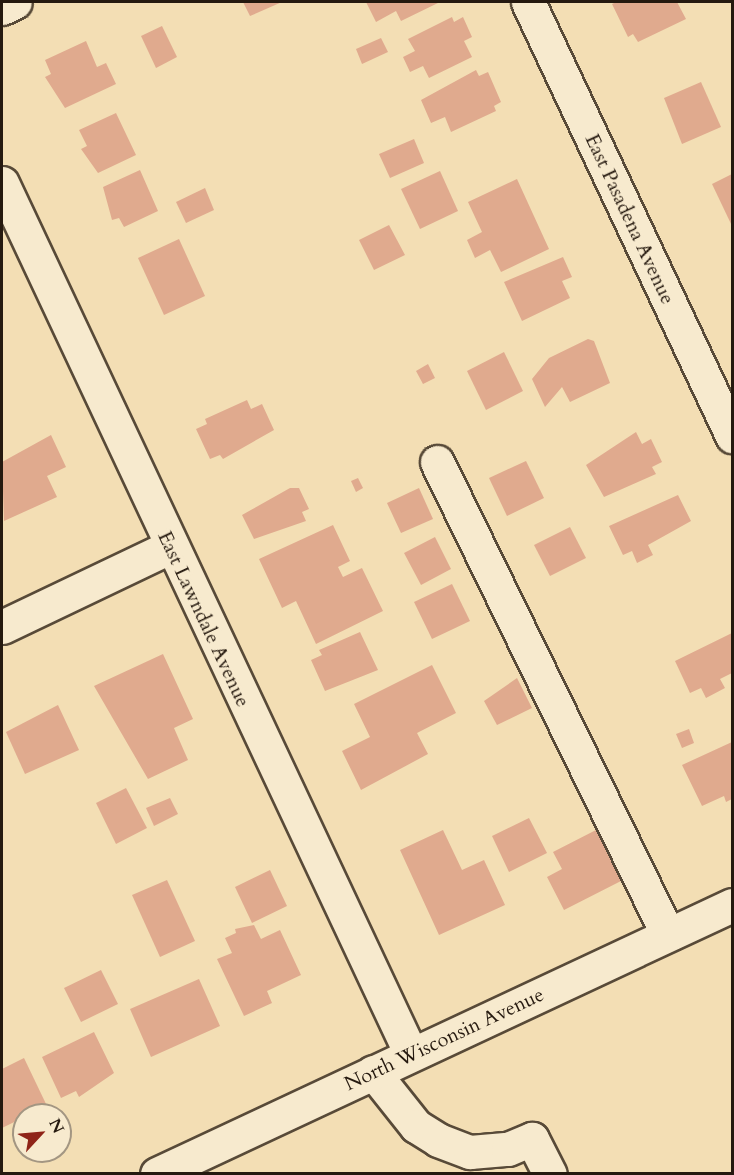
<!DOCTYPE html>
<style>
body{margin:0}
#map{position:relative;width:734px;height:1175px;overflow:hidden;background:#f3deb4;font-family:Cardo,serif}
div>[style]{position:absolute}
[style*='--x']{left:calc(var(--x)*1px);top:calc(var(--y)*1px);width:calc(var(--w)*1px);rotate:calc(var(--a)*1deg)}
.building>*{inset:0;background:#e0aa8e}
.roads{filter:drop-shadow(2px 0 #584a38) drop-shadow(-2px 0 #584a38) drop-shadow(0 2px #584a38) drop-shadow(0 -2px #584a38)}
.minor>*{height:33px;margin:-16.5px;padding:0 16.5px;transform-origin:16.5px;border-radius:16.5px;background:#f7eace}
span{translate:-50% -50%;white-space:nowrap;text-align:center;line-height:1.15;-webkit-text-stroke:6px #f7eace;paint-order:stroke}
.street-label{font-size:20px;color:#25190f}
.frame{position:absolute;inset:0;border:3px solid #25190f;pointer-events:none}
.north{position:absolute;left:12px;top:1103px;width:60px;height:60px;box-sizing:border-box;background:#f7eace;border:2px solid #a39682;border-radius:50%;rotate:64deg;font-size:16px;font-weight:700;line-height:24px;text-align:center;color:#25190f}
.north::after{content:'';display:block;margin:auto;width:21px;height:27px;background:#8f2418;clip-path:polygon(50% 0,100% 100%,50% 72%,0 100%)}
</style>
<div id="map">
<div class="building">
<div style="clip-path:polygon(243px 2px,282px 2px,250px 16px)"></div>
<div style="clip-path:polygon(366px 2px,440px 2px,401px 21px,396px 11px,376px 22px)"></div>
<div style="clip-path:polygon(616px 2px,677px 2px,686px 19px,638px 42px,633px 34px,628px 37px,612px 4px)"></div>
<div style="clip-path:polygon(452px 17px,454px 22px,463px 17px,472px 37px,464px 41px,472px 57px,429px 78px,423px 66px,410px 72px,403px 57px,415px 51px,408px 39px)"></div>
<div style="clip-path:polygon(162px 26px,177px 57px,156px 68px,141px 36px)"></div>
<div style="clip-path:polygon(381px 38px,388px 52px,362px 64px,356px 49px)"></div>
<div style="clip-path:polygon(86px 41px,97px 67px,106px 63px,116px 84px,65px 108px,45px 77px,51px 74px,45px 60px)"></div>
<div style="clip-path:polygon(476px 70px,479px 76px,488px 72px,501px 102px,494px 106px,496px 111px,451px 132px,445px 117px,431px 123px,421px 100px)"></div>
<div style="clip-path:polygon(701px 82px,721px 127px,682px 144px,664px 98px)"></div>
<div style="clip-path:polygon(116px 113px,136px 155px,98px 173px,81px 149px,87px 146px,79px 130px)"></div>
<div style="clip-path:polygon(414px 139px,424px 163px,390px 178px,379px 154px)"></div>
<div style="clip-path:polygon(140px 170px,158px 211px,124px 227px,119px 218px,112px 220px,103px 187px)"></div>
<div style="clip-path:polygon(440px 171px,458px 211px,420px 229px,401px 189px)"></div>
<div style="clip-path:polygon(732px 174px,732px 226px,712px 184px)"></div>
<div style="clip-path:polygon(517px 179px,549px 249px,501px 272px,490px 250px,475px 258px,467px 240px,482px 232px,468px 202px)"></div>
<div style="clip-path:polygon(205px 188px,214px 210px,186px 223px,176px 202px)"></div>
<div style="clip-path:polygon(389px 225px,405px 255px,374px 270px,359px 240px)"></div>
<div style="clip-path:polygon(179px 239px,205px 296px,164px 315px,138px 258px)"></div>
<div style="clip-path:polygon(563px 257px,572px 277px,562px 281px,570px 298px,522px 321px,504px 282px)"></div>
<div style="clip-path:polygon(588px 339px,594px 341px,610px 383px,570px 402px,562px 387px,545px 407px,532px 379px,549px 358px)"></div>
<div style="clip-path:polygon(504px 352px,523px 391px,486px 410px,467px 371px)"></div>
<div style="clip-path:polygon(428px 364px,435px 378px,423px 384px,416px 371px)"></div>
<div style="clip-path:polygon(247px 400px,251px 409px,262px 404px,274px 430px,223px 459px,220px 455px,210px 459px,196px 429px,207px 424px,205px 419px)"></div>
<div style="clip-path:polygon(636px 432px,642px 444px,651px 439px,662px 462px,652px 467px,656px 474px,604px 497px,586px 465px)"></div>
<div style="clip-path:polygon(51px 435px,66px 467px,47px 476px,57px 497px,4px 521px,2px 462px)"></div>
<div style="clip-path:polygon(526px 461px,544px 498px,507px 516px,489px 478px)"></div>
<div style="clip-path:polygon(358px 478px,363px 488px,356px 492px,351px 481px)"></div>
<div style="clip-path:polygon(290px 488px,299px 488px,309px 509px,302px 512px,306px 521px,254px 539px,242px 515px)"></div>
<div style="clip-path:polygon(419px 488px,433px 519px,401px 533px,387px 503px)"></div>
<div style="clip-path:polygon(678px 495px,691px 521px,648px 545px,653px 555px,637px 563px,632px 551px,623px 555px,609px 526px)"></div>
<div style="clip-path:polygon(333px 525px,350px 561px,338px 567px,343px 577px,362px 568px,383px 611px,316px 644px,296px 601px,282px 608px,259px 559px)"></div>
<div style="clip-path:polygon(570px 527px,586px 558px,550px 576px,534px 545px)"></div>
<div style="clip-path:polygon(435px 537px,451px 569px,421px 585px,404px 553px)"></div>
<div style="clip-path:polygon(452px 584px,470px 621px,432px 639px,414px 602px)"></div>
<div style="clip-path:polygon(360px 632px,378px 670px,325px 691px,311px 660px,322px 655px,319px 650px)"></div>
<div style="clip-path:polygon(732px 633px,732px 673px,720px 679px,725px 688px,706px 698px,701px 688px,690px 693px,675px 661px)"></div>
<div style="clip-path:polygon(163px 654px,193px 719px,174px 728px,188px 760px,148px 779px,94px 686px)"></div>
<div style="clip-path:polygon(432px 665px,456px 713px,417px 733px,428px 754px,361px 790px,342px 751px,370px 737px,354px 704px)"></div>
<div style="clip-path:polygon(517px 678px,532px 708px,497px 725px,484px 701px)"></div>
<div style="clip-path:polygon(58px 705px,79px 750px,25px 774px,6px 732px)"></div>
<div style="clip-path:polygon(689px 729px,694px 743px,682px 748px,676px 734px)"></div>
<div style="clip-path:polygon(732px 742px,732px 799px,726px 802px,724px 796px,702px 806px,682px 765px)"></div>
<div style="clip-path:polygon(126px 788px,147px 828px,116px 844px,96px 803px)"></div>
<div style="clip-path:polygon(170px 798px,178px 814px,154px 826px,146px 808px)"></div>
<div style="clip-path:polygon(529px 818px,547px 853px,509px 872px,492px 836px)"></div>
<div style="clip-path:polygon(443px 830px,462px 870px,484px 860px,505px 905px,439px 935px,400px 850px)"></div>
<div style="clip-path:polygon(596px 830px,621px 881px,564px 910px,547px 877px,562px 869px,553px 852px)"></div>
<div style="clip-path:polygon(270px 870px,287px 906px,252px 923px,235px 887px)"></div>
<div style="clip-path:polygon(167px 880px,195px 941px,160px 957px,132px 895px)"></div>
<div style="clip-path:polygon(254px 925px,261px 939px,280px 930px,301px 975px,267px 991px,272px 1003px,244px 1016px,217px 959px,232px 953px,225px 938px,236px 933px,235px 929px)"></div>
<div style="clip-path:polygon(101px 970px,118px 1004px,81px 1022px,64px 988px)"></div>
<div style="clip-path:polygon(199px 979px,220px 1026px,151px 1057px,130px 1009px)"></div>
<div style="clip-path:polygon(94px 1032px,114px 1073px,79px 1097px,76px 1091px,61px 1098px,42px 1057px)"></div>
<div style="clip-path:polygon(24px 1058px,47px 1106px,2px 1128px,2px 1069px)"></div>
</div>
<div class="roads">
<div class="minor">
<div style="--x:528;--y:2;--w:480;--a:64.8"></div>
<div style="--x:2;--y:8;--w:14;--a:-25"></div>
<div style="--x:2;--y:183;--w:962;--a:64.85"></div>
<div style="--x:437;--y:462;--w:526;--a:63.97"></div>
<div style="--x:2;--y:627;--w:186;--a:-25.5"></div>
<div style="--x:373;--y:1072;--w:69;--a:51.5"></div>
<div style="--x:416;--y:1126;--w:26;--a:32"></div>
<div style="--x:438;--y:1140;--w:34;--a:21"></div>
<div style="--x:470;--y:1152;--w:38;--a:-5"></div>
<div style="--x:508;--y:1149;--w:26;--a:-23"></div>
<div style="--x:532;--y:1139;--w:39;--a:63"></div>
<div style="--x:157;--y:1174;--w:635;--a:-25.07"></div>
</div>
</div>
<div class="street-label">
<span style="left:630px;top:219px;rotate:65deg">East Pasadena Avenue</span>
<span style="left:204px;top:619px;rotate:65deg">East Lawndale Avenue</span>
<span style="left:444px;top:1039px;rotate:-25deg">North Wisconsin Avenue</span>
</div>
<div class="frame"></div>
<div class="north">N</div>
</div>
